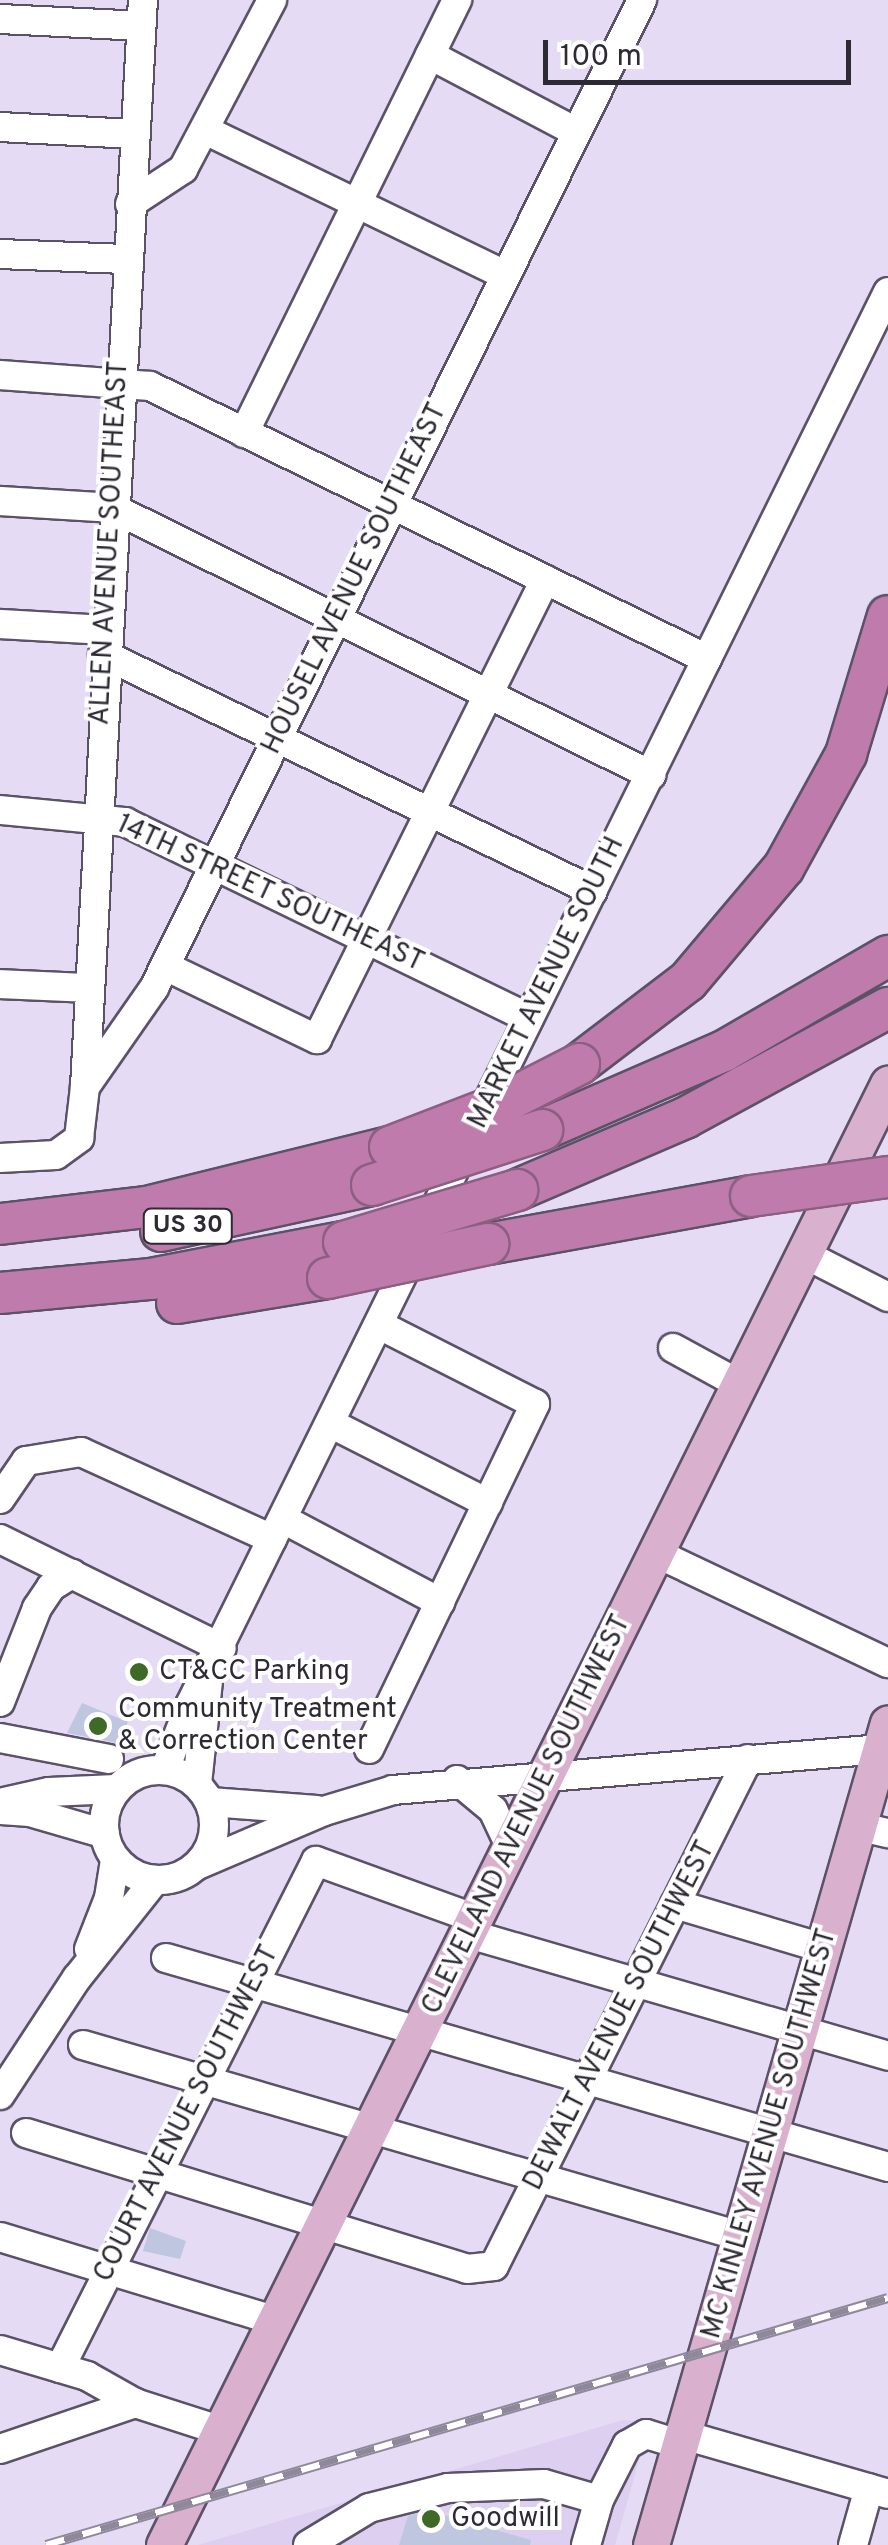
<!DOCTYPE html>
<style>
body{margin:0}
#map{position:relative;width:888px;height:2545px;overflow:hidden;background:#e5dbf5;font-family:Overpass,sans-serif}
div>[style]{position:absolute}
[style*='--x']{left:calc(var(--x)*1px);top:calc(var(--y)*1px);width:calc(var(--w)*1px);rotate:calc(var(--a)*1deg)}
.built>*{inset:0;background:#ddcff0}
.building>*{inset:0;background:#bec6e0}
.roads{filter:drop-shadow(2px 0 #5c5268) drop-shadow(-2px 0 #5c5268) drop-shadow(0 2px #5c5268) drop-shadow(0 -2px #5c5268)}
.minor>*{height:28px;margin:-14px;padding:0 14px;transform-origin:14px;border-radius:14px;background:#fff}
.minor>.ring{margin:-14px;padding:0;box-sizing:content-box;background:none;border:28px solid #fff;border-radius:50%}
.major>*{height:35px;margin:-17.5px;padding:0 17.5px;transform-origin:17.5px;border-radius:17.5px;background:#d9b0cd}
.highway>*{height:40px;margin:-20px;padding:0 20px;transform-origin:20px;border-radius:20px;background:#bf7bac}
.rail>*{height:10px;margin-top:-5px;transform-origin:0;background:repeating-linear-gradient(90deg,#fff 0 19px,#8f889b 0 38px);box-sizing:border-box;border-block:2px solid #8f889b}
.bridges{filter:drop-shadow(2px 0 #8c5f82) drop-shadow(-2px 0 #8c5f82) drop-shadow(0 2px #8c5f82) drop-shadow(0 -2px #8c5f82)}
.highway-bridge>*{height:40px;margin:-20px;padding:0 20px;transform-origin:20px;border-radius:20px;background:#bf7bac}
.dots>*{width:28px;height:28px;translate:-50% -50%;box-sizing:border-box;border:5px solid #fff;border-radius:50%}
span{translate:-50% -50%;white-space:nowrap;text-align:center;line-height:1.15;-webkit-text-stroke:8px #fff;paint-order:stroke}
.shield-label span{padding:2px 8px;background:#fff;border:2px solid;border-radius:8px;-webkit-text-stroke-width:0}
.shield-label{font-size:25px;color:#2e2a34;font-weight:700}
.street-label{font-size:28px;color:#2e2a34}
.poi-label{font-size:28px;color:#2e2a34}
.left{translate:0 -50%;text-align:left}
.scale{position:absolute;left:543px;top:40px;width:308px;height:45px;box-sizing:border-box;border:5px solid #2e2a34;border-top:0;padding-left:12px;font-size:30px;line-height:35px;white-space:nowrap;color:#2e2a34;-webkit-text-stroke:8px #fff;paint-order:stroke}
</style>
<div id="map">
<div class="built">
<div style="clip-path:polygon(623px 2420px,650px 2422px,615px 2545px,198px 2545px)"></div>
</div>
<div class="building">
<div style="clip-path:polygon(82px 1703px,128px 1722px,124px 1730px,135px 1733px,125px 1752px,113px 1742px,67px 1733px)"></div>
<div style="clip-path:polygon(150px 2228px,186px 2241px,180px 2259px,143px 2251px)"></div>
<div style="clip-path:polygon(429px 2511px,531px 2540px,530px 2545px,399px 2545px,408px 2516px)"></div>
</div>
<div class="roads">
<div class="minor">
<div style="--x:0;--y:19;--w:141;--a:2.8"></div>
<div style="--x:430;--y:55;--w:165;--a:27.8"></div>
<div style="--x:0;--y:127;--w:135;--a:3"></div>
<div style="--x:205;--y:130;--w:333;--a:25.8"></div>
<div style="--x:130;--y:204;--w:64;--a:-33.4"></div>
<div style="--x:183;--y:169;--w:191;--a:-62.2"></div>
<div style="--x:0;--y:254;--w:127;--a:2.3"></div>
<div style="--x:0;--y:375;--w:150;--a:4.2"></div>
<div style="--x:150;--y:386;--w:620;--a:26.11"></div>
<div style="--x:244;--y:433;--w:483;--a:-63.8"></div>
<div style="--x:0;--y:501;--w:113;--a:3.5"></div>
<div style="--x:113;--y:508;--w:601;--a:26.39"></div>
<div style="--x:0;--y:624;--w:105;--a:3.3"></div>
<div style="--x:103;--y:654;--w:544;--a:25.81"></div>
<div style="--x:0;--y:810;--w:126;--a:5.5"></div>
<div style="--x:125;--y:822;--w:449;--a:25.9"></div>
<div style="--x:165;--y:966;--w:169;--a:25.7"></div>
<div style="--x:317;--y:1039;--w:513;--a:-63.58"></div>
<div style="--x:0;--y:984;--w:88;--a:2.6"></div>
<div style="--x:85;--y:1087;--w:1089;--a:-86.95"></div>
<div style="--x:0;--y:1158;--w:56;--a:-3.1"></div>
<div style="--x:56;--y:1155;--w:29;--a:-36"></div>
<div style="--x:79;--y:1138;--w:51;--a:-83.3"></div>
<div style="--x:85;--y:1087;--w:121;--a:-55.1"></div>
<div style="--x:154;--y:988;--w:1102;--a:-63.71"></div>
<div style="--x:806;--y:1255;--w:92;--a:27.1"></div>
<div style="--x:673;--y:1348;--w:75;--a:28.6"></div>
<div style="--x:330;--y:1423;--w:177;--a:26.9"></div>
<div style="--x:0;--y:1499;--w:46;--a:-55.6"></div>
<div style="--x:26;--y:1461;--w:56;--a:-9.3"></div>
<div style="--x:81;--y:1452;--w:210;--a:24.5"></div>
<div style="--x:283;--y:1519;--w:178;--a:27.9"></div>
<div style="--x:0;--y:1539;--w:247;--a:26.2"></div>
<div style="--x:656;--y:1553;--w:257;--a:25.4"></div>
<div style="--x:0;--y:1702;--w:101;--a:-68.5"></div>
<div style="--x:37;--y:1608;--w:25;--a:-56"></div>
<div style="--x:51;--y:1587;--w:25;--a:-32"></div>
<div style="--x:0;--y:1738;--w:111;--a:10.9"></div>
<div style="--x:369;--y:1749;--w:383;--a:-64.3"></div>
<div style="--x:535;--y:1404;--w:175;--a:-153.1"></div>
<div style="--x:165;--y:1769;--w:69;--a:-68.7"></div>
<div style="--x:190;--y:1705;--w:1576;--a:-63.71"></div>
<div class="ring" style="left:104px;top:1770px;width:82px;height:82px"></div>
<div style="--x:457;--y:1780;--w:47;--a:39.8"></div>
<div style="--x:493;--y:1810;--w:42;--a:64.7"></div>
<div style="--x:197;--y:1784;--w:104;--a:-83.9"></div>
<div style="--x:210;--y:1802;--w:107;--a:4.3"></div>
<div style="--x:0;--y:1803;--w:50;--a:-12.7"></div>
<div style="--x:49;--y:1792;--w:67;--a:-2.6"></div>
<div style="--x:1;--y:1810;--w:29;--a:4"></div>
<div style="--x:30;--y:1812;--w:78;--a:16.3"></div>
<div style="--x:857;--y:1826;--w:32;--a:13"></div>
<div style="--x:198;--y:1865;--w:137;--a:-23.2"></div>
<div style="--x:324;--y:1811;--w:72;--a:-16.9"></div>
<div style="--x:393;--y:1790;--w:497;--a:-4.8"></div>
<div style="--x:675;--y:1904;--w:154;--a:16.6"></div>
<div style="--x:469;--y:1934;--w:436;--a:16.2"></div>
<div style="--x:89;--y:1949;--w:55;--a:-68.6"></div>
<div style="--x:109;--y:1898;--w:39;--a:-81"></div>
<div style="--x:166;--y:1958;--w:752;--a:16.14"></div>
<div style="--x:83;--y:2045;--w:684;--a:16.21"></div>
<div style="--x:0;--y:2095;--w:140;--a:-56.7"></div>
<div style="--x:77;--y:1978;--w:125;--a:-51.5"></div>
<div style="--x:26;--y:2133;--w:461;--a:17.1"></div>
<div style="--x:467;--y:2269;--w:27;--a:-6"></div>
<div style="--x:494;--y:2266;--w:567;--a:-63.39"></div>
<div style="--x:0;--y:2237;--w:289;--a:16.9"></div>
<div style="--x:0;--y:2350;--w:91;--a:16.6"></div>
<div style="--x:87;--y:2376;--w:55;--a:29.4"></div>
<div style="--x:135;--y:2403;--w:91;--a:17.8"></div>
<div style="--x:60;--y:2368;--w:568;--a:-63.21"></div>
<div style="--x:316;--y:1861;--w:170;--a:19.9"></div>
<div style="--x:684;--y:2435;--w:212;--a:16.1"></div>
<div style="--x:0;--y:2449;--w:143;--a:-18.8"></div>
<div style="--x:308;--y:2545;--w:71;--a:-31.2"></div>
<div style="--x:369;--y:2508;--w:81;--a:-14.2"></div>
<div style="--x:448;--y:2488;--w:96;--a:-2.4"></div>
<div style="--x:544;--y:2484;--w:57;--a:16.2"></div>
<div style="--x:586;--y:2545;--w:47;--a:-73.9"></div>
<div style="--x:599;--y:2500;--w:62;--a:-63"></div>
<div style="--x:627;--y:2445;--w:22;--a:-30"></div>
<div style="--x:646;--y:2434;--w:37;--a:17"></div>
<div style="--x:853;--y:2545;--w:59;--a:-74.3"></div>
</div>
<div class="major">
<div style="--x:164;--y:2545;--w:1631;--a:-63.64"></div>
<div style="--x:651;--y:2545;--w:855;--a:-73.92"></div>
</div>
<div class="highway">
<div style="--x:579;--y:1064;--w:137;--a:-37.3"></div>
<div style="--x:688;--y:981;--w:149;--a:-49.9"></div>
<div style="--x:784;--y:867;--w:129;--a:-61.2"></div>
<div style="--x:846;--y:754;--w:144;--a:-73.1"></div>
<div style="--x:542;--y:1130;--w:198;--a:-23.5"></div>
<div style="--x:724;--y:1051;--w:190;--a:-30.1"></div>
<div style="--x:517;--y:1190;--w:183;--a:-23.2"></div>
<div style="--x:685;--y:1118;--w:231;--a:-28.5"></div>
<div style="--x:0;--y:1224;--w:148;--a:-6.6"></div>
<div style="--x:147;--y:1207;--w:250;--a:-13.9"></div>
<div style="--x:161;--y:1231;--w:216;--a:-12.3"></div>
<div style="--x:488;--y:1244;--w:267;--a:-10.3"></div>
<div style="--x:0;--y:1293;--w:152;--a:-5.3"></div>
<div style="--x:151;--y:1279;--w:197;--a:-10.9"></div>
<div style="--x:177;--y:1303;--w:153;--a:-9.4"></div>
</div>
</div>
<div class="rail">
<div style="--x:46;--y:2545;--w:877;--a:-16.35"></div>
</div>
<div class="bridges">
<div class="highway-bridge">
<div style="--x:390;--y:1147;--w:117;--a:-21.1"></div>
<div style="--x:499;--y:1105;--w:90;--a:-27.1"></div>
<div style="--x:372;--y:1185;--w:179;--a:-17.9"></div>
<div style="--x:751;--y:1196;--w:138;--a:-7.9"></div>
<div style="--x:344;--y:1242;--w:181;--a:-16.7"></div>
<div style="--x:328;--y:1278;--w:164;--a:-12"></div>
</div>
</div>
<div class="dots">
<div style="left:139px;top:1672px;background:#3e6927"></div>
<div style="left:98px;top:1726px;background:#3e6927"></div>
<div style="left:431px;top:2519px;background:#3e6927"></div>
</div>
<div class="shield-label">
<span style="left:188px;top:1226px">US 30</span>
</div>
<div class="street-label">
<span style="left:110px;top:543px;rotate:-87deg">ALLEN AVENUE SOUTHEAST</span>
<span style="left:355px;top:579px;rotate:-64deg">HOUSEL AVENUE SOUTHEAST</span>
<span style="left:270px;top:894px;rotate:25deg">14TH STREET SOUTHEAST</span>
<span style="left:547px;top:983px;rotate:-64deg">MARKET AVENUE SOUTH</span>
<span style="left:527px;top:1815px;rotate:-64deg">CLEVELAND AVENUE SOUTHWEST</span>
<span style="left:620px;top:2016px;rotate:-63deg">DEWALT AVENUE SOUTHWEST</span>
<span style="left:187px;top:2114px;rotate:-63deg">COURT AVENUE SOUTHWEST</span>
<span style="left:770px;top:2134px;rotate:-74deg">MC KINLEY AVENUE SOUTHWEST</span>
</div>
<div class="poi-label">
<span class="left" style="left:159px;top:1672px">CT&amp;CC Parking</span>
<span class="left" style="left:118px;top:1726px">Community Treatment<br>&amp; Correction Center</span>
<span class="left" style="left:451px;top:2519px">Goodwill</span>
</div>
<div class="scale">100 m</div>
</div>
